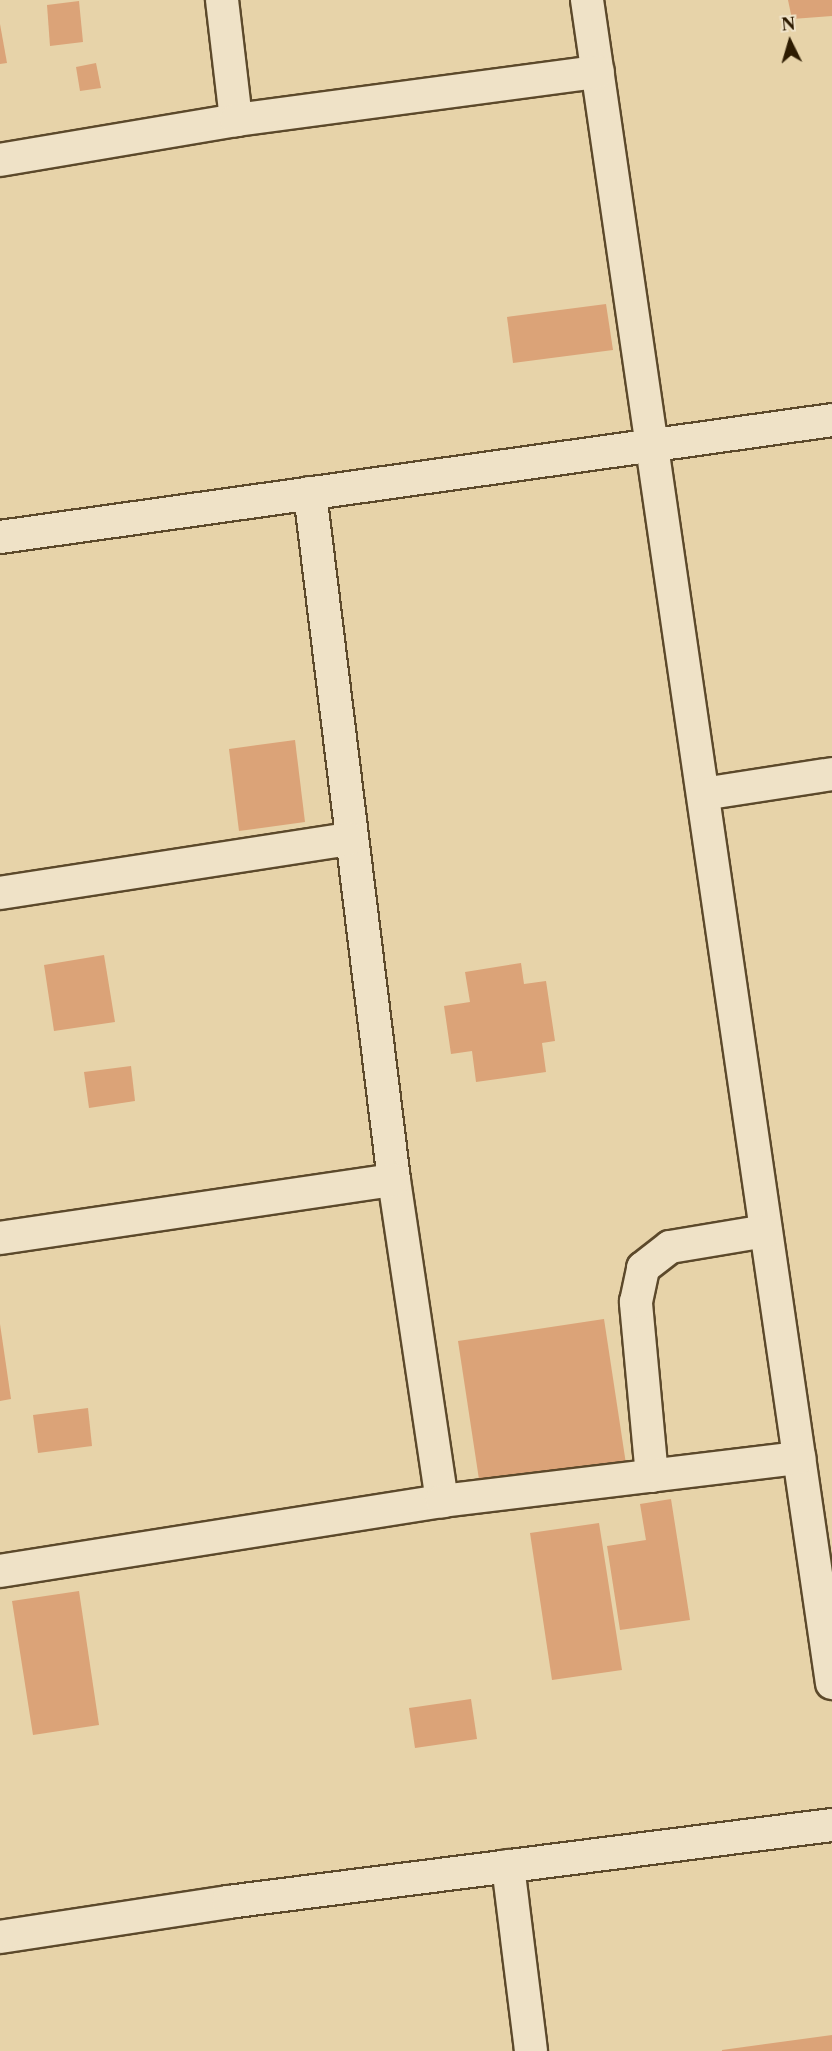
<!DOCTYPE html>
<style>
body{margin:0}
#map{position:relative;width:832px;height:2051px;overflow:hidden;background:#e7d3a9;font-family:"Libre Caslon Text",serif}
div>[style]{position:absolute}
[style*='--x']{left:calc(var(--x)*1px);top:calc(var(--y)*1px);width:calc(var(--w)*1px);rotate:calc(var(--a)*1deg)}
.building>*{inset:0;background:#dba378}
.roads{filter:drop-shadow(2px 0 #5c492b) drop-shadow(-2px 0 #5c492b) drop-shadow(0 2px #5c492b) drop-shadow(0 -2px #5c492b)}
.minor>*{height:32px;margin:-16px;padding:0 16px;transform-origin:16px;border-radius:16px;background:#efe2c7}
span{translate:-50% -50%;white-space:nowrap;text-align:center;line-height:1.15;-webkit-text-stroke:4.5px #efe2c7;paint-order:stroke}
.north{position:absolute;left:760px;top:12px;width:60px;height:60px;-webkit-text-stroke:4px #efe2c7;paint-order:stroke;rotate:355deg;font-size:16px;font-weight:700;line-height:24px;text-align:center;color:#2d1b01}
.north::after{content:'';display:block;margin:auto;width:21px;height:27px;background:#2d1b01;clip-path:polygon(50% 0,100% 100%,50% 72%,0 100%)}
</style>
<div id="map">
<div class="building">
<div style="clip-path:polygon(788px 0,832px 0,832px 16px,792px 19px)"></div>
<div style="clip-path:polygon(79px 1px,83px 42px,50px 46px,47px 5px)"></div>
<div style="clip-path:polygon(0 24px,7px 63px,0 64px)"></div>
<div style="clip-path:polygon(96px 63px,101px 88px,80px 91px,76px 67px)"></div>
<div style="clip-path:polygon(606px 304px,613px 350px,513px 363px,507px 317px)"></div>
<div style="clip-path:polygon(295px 740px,305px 822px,239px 831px,229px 749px)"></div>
<div style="clip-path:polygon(104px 955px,115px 1022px,54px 1031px,44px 965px)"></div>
<div style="clip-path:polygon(521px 963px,524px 984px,546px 981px,555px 1041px,542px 1043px,546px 1072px,476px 1082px,472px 1051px,451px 1054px,444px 1006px,470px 1002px,465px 972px)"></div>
<div style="clip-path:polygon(131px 1066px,135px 1101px,89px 1108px,84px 1072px)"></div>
<div style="clip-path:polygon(604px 1319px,626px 1464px,480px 1486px,458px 1341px)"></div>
<div style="clip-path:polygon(0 1324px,11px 1399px,0 1401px)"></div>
<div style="clip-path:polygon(88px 1408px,92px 1446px,38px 1453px,33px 1415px)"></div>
<div style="clip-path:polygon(671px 1499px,690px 1620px,620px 1630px,607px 1546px,646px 1540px,640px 1504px)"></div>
<div style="clip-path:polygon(599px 1523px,622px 1670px,552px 1680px,530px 1533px)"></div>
<div style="clip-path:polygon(79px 1591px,99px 1725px,33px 1735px,12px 1601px)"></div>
<div style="clip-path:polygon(471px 1699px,477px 1739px,415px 1748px,409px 1708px)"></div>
<div style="clip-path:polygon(832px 2035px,832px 2051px,722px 2051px,722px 2050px)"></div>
</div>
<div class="roads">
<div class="minor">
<div style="--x:222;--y:0;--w:121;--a:83.3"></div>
<div style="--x:587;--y:0;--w:1701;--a:81.72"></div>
<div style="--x:0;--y:160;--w:239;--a:-9.6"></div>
<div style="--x:236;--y:120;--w:365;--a:-7.6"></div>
<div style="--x:310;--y:493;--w:692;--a:83.03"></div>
<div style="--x:394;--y:1180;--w:325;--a:81.5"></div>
<div style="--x:0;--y:537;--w:840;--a:-8"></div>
<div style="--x:703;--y:794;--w:131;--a:-8.8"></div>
<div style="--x:0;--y:893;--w:354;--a:-8.8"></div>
<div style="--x:0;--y:1238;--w:398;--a:-8.4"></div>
<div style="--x:652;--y:1476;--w:175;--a:-95.3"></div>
<div style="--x:636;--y:1302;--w:35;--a:-78"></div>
<div style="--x:643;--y:1268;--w:34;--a:-38"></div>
<div style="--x:670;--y:1247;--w:97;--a:-9.5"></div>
<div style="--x:0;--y:1571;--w:448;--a:-9"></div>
<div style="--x:442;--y:1501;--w:360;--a:-6.9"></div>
<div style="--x:508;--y:1866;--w:186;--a:82.9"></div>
<div style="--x:0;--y:1937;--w:231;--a:-8.7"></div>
<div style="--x:228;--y:1902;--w:609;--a:-7.27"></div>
</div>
</div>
<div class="north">N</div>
</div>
